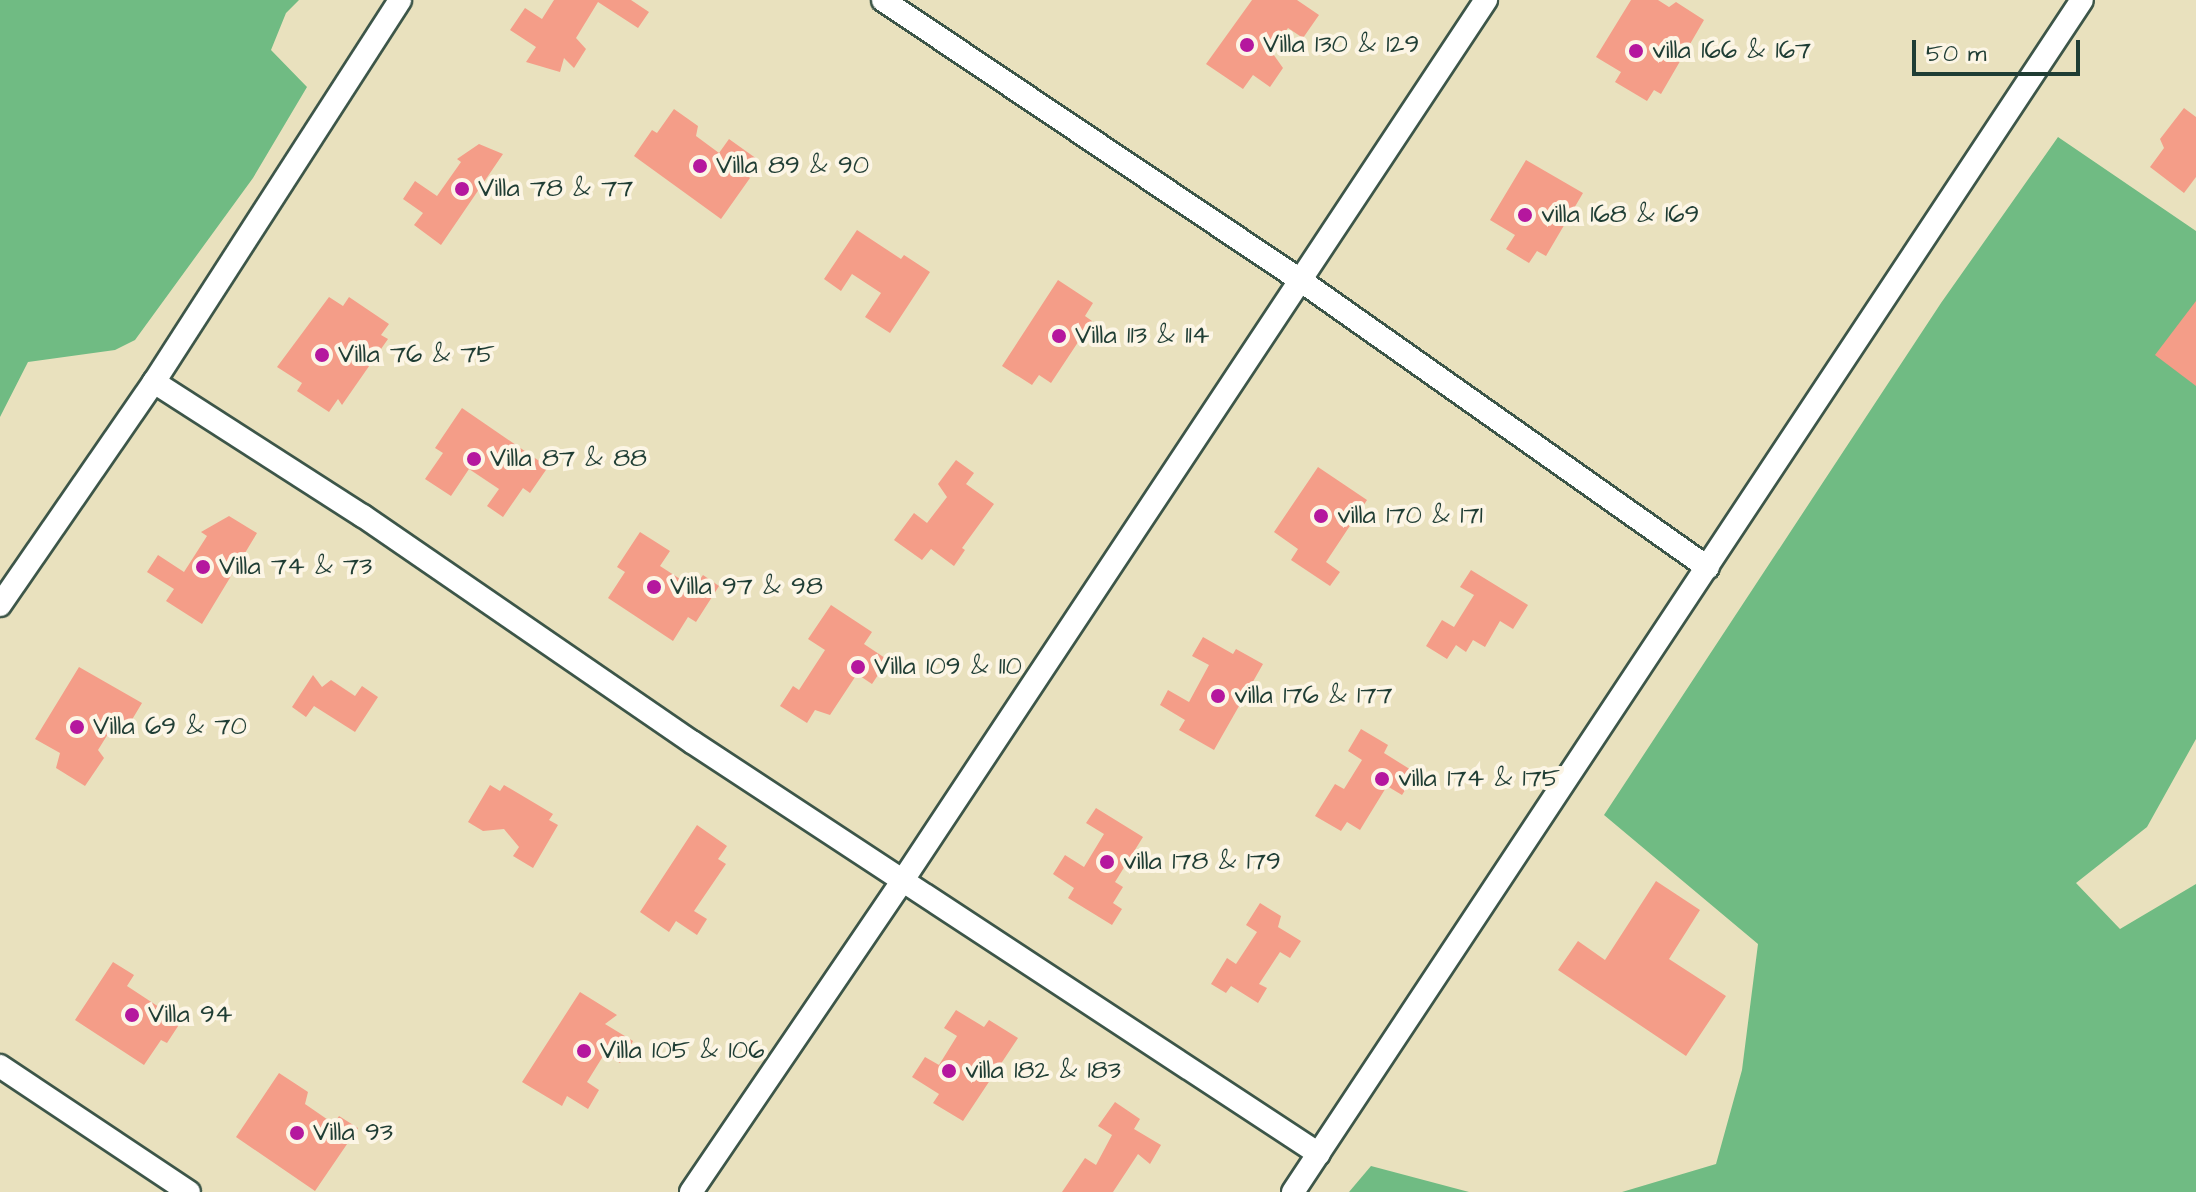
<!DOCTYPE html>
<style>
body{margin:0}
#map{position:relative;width:2196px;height:1192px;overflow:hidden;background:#e9e1be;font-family:"Architects Daughter",sans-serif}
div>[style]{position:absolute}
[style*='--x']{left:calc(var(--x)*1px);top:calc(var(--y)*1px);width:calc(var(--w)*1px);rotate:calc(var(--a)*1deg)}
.forest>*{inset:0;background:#70bb83}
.building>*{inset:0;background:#f49d88}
.roads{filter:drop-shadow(2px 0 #3d5649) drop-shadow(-2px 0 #3d5649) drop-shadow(0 2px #3d5649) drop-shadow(0 -2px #3d5649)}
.street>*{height:22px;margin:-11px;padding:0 11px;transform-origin:11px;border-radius:11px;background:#fff}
.dots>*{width:22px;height:22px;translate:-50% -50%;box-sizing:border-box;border:4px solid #fcf5e5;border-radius:50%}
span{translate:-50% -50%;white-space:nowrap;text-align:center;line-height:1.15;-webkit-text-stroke:8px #fcf5e5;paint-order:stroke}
.poi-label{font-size:26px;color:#1f3d34}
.left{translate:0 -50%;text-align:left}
.scale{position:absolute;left:1912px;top:40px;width:168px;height:36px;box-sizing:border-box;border:4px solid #1f3d34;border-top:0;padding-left:10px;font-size:24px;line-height:28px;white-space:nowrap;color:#1f3d34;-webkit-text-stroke:6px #fcf5e5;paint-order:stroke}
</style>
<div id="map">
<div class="forest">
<div style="clip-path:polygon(0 0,299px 0,286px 13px,271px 50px,307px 87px,253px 178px,135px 340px,115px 350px,28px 362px,0 417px)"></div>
<div style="clip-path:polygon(2058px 137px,2196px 231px,2196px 739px,2147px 827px,2076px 883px,2120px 929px,2196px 884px,2196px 1192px,1622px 1192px,1716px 1164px,1742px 1070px,1758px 944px,1604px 815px,1941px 303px)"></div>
<div style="clip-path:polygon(1371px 1166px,1469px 1192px,1349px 1192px)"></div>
</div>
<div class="building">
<div style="clip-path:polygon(554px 0,631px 0,649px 12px,638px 28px,598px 2px,576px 38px,586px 49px,574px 68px,564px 58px,560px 72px,526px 62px,536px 47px,510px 30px,525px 8px,542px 19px)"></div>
<div style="clip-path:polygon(1252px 0,1297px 0,1319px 15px,1303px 38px,1288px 28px,1271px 51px,1283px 68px,1270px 87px,1253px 75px,1243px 89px,1206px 64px)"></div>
<div style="clip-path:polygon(1631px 0,1658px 0,1669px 7px,1676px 2px,1704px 20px,1661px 94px,1654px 90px,1647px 101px,1615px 82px,1621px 72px,1596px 57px)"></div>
<div style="clip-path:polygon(2184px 108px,2196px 117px,2196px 177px,2184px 193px,2150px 167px,2164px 148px,2160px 139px)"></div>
<div style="clip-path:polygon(674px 109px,698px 126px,696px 136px,719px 153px,729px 139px,757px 159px,746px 174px,750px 178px,721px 219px,634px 156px,652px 130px,657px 133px)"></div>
<div style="clip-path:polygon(479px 144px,503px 154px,441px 245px,414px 225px,423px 213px,403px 199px,415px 181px,437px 196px,461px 162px,457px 159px)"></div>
<div style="clip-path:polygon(1526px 160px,1583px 193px,1546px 256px,1537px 251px,1529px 263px,1506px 249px,1515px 235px,1490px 220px)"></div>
<div style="clip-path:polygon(857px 230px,901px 259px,904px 255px,930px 272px,890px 333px,865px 317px,881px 293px,852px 274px,841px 291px,824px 279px)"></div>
<div style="clip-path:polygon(1058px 280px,1093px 303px,1085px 316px,1092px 321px,1051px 383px,1039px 375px,1032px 385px,1002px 366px)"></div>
<div style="clip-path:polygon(329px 297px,343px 306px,349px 297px,389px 324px,381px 335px,388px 339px,374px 359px,342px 405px,338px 399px,329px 412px,297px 391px,302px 383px,277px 367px)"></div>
<div style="clip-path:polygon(2196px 301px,2196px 386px,2155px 355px)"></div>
<div style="clip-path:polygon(462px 408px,548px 467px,530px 493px,523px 488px,503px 517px,487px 506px,499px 489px,469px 469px,451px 496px,425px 479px,443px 453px,435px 448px)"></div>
<div style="clip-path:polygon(956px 460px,974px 473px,966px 484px,994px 504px,962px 548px,965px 550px,954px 566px,931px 549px,922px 560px,894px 540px,914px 513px,927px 523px,947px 497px,938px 484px)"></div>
<div style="clip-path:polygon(1318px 467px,1367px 500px,1326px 562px,1340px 572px,1330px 586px,1291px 560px,1298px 549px,1274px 532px)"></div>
<div style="clip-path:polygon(229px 516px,257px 533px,202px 624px,166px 601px,174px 589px,147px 572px,158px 555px,184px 572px,207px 536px,201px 532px)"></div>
<div style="clip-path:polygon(640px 532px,670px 551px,660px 566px,694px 588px,703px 575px,719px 586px,696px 622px,688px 617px,673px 641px,608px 598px,625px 572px,617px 567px)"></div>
<div style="clip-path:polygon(1471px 570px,1528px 605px,1513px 629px,1500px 621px,1485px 647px,1473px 640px,1466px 652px,1456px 645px,1447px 659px,1426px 646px,1442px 620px,1454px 627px,1474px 595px,1460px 587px)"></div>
<div style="clip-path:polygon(831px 605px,872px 632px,864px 644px,888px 660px,872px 684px,857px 674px,830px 715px,815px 710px,807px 723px,780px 706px,793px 686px,799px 690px,825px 650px,808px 639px)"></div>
<div style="clip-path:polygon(1203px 637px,1233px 654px,1236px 649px,1263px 664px,1214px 750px,1179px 730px,1185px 720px,1160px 705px,1168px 690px,1189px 702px,1209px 665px,1192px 656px)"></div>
<div style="clip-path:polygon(79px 667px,142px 703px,127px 728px,116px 721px,98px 750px,104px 758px,85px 786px,56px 768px,60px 753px,35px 739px)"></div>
<div style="clip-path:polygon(313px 675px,322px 687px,331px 680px,355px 696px,362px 686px,378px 697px,355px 732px,314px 706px,306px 717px,292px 707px)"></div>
<div style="clip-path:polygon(1361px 729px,1388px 745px,1384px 753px,1416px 773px,1402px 795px,1387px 786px,1360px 830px,1347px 822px,1341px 831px,1315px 816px,1335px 784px,1344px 789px,1362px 760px,1348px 751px)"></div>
<div style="clip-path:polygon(490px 785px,500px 791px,504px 785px,553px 814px,549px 820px,558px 825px,533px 868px,513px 856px,519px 847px,504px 829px,483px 831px,468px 822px)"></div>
<div style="clip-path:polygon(1096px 808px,1143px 837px,1115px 882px,1123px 887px,1113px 903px,1122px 909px,1112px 925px,1068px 898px,1074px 888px,1053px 874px,1065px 855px,1084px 867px,1104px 834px,1086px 823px)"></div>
<div style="clip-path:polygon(697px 825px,727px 846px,718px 859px,726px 864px,694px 911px,707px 919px,697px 935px,676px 921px,669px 932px,640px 912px)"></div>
<div style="clip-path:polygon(1656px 881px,1700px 910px,1669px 959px,1726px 996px,1686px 1056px,1558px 970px,1578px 941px,1605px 960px)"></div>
<div style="clip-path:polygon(1260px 903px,1281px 916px,1278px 927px,1301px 941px,1290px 958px,1280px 952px,1259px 984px,1267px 988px,1258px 1003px,1231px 986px,1226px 993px,1211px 984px,1227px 958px,1236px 964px,1257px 932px,1246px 925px)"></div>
<div style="clip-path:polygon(113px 962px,134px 975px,127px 986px,162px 1009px,167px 1001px,186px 1014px,167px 1043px,161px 1040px,144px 1065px,75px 1020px)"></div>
<div style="clip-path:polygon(580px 992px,617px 1015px,605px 1024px,633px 1041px,620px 1063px,605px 1053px,587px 1082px,599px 1090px,588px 1109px,567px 1096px,562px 1106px,522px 1082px)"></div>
<div style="clip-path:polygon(956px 1010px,984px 1027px,989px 1020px,1018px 1038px,963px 1121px,933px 1103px,939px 1094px,912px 1077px,925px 1057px,939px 1065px,957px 1036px,944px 1028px)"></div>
<div style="clip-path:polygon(279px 1073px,308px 1092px,305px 1104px,334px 1124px,339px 1116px,358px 1128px,315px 1191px,236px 1137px)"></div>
<div style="clip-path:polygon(1115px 1102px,1140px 1119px,1134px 1129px,1161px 1145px,1150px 1164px,1138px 1154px,1113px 1192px,1062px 1192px,1085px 1158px,1096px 1165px,1112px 1135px,1098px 1126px)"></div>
</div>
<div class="roads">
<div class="street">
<div style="--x:883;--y:0;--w:502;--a:33.88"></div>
<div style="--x:1300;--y:280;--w:499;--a:35.2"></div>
<div style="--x:154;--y:382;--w:248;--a:32.7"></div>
<div style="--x:363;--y:516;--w:399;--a:34.5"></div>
<div style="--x:692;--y:742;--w:750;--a:33.31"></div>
<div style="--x:0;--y:605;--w:271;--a:-55.4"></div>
<div style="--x:154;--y:382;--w:454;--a:-57.2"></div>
<div style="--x:0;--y:1066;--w:227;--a:33.7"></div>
<div style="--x:691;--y:1192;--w:377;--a:-55.8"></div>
<div style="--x:903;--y:880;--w:1056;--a:-56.48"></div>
<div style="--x:1293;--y:1192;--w:1429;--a:-56.5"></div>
</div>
</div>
<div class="dots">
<div style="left:1247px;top:45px;background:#b5179e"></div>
<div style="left:1636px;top:51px;background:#b5179e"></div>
<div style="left:700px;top:166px;background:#b5179e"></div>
<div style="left:462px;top:189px;background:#b5179e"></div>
<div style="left:1525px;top:215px;background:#b5179e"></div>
<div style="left:1059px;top:336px;background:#b5179e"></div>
<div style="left:322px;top:355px;background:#b5179e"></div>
<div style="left:474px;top:459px;background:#b5179e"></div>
<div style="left:1321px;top:516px;background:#b5179e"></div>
<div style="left:203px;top:567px;background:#b5179e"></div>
<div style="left:654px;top:587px;background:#b5179e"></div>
<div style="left:858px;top:667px;background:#b5179e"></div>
<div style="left:1218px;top:696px;background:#b5179e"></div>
<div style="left:77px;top:727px;background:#b5179e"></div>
<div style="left:1382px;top:779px;background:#b5179e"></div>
<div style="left:1107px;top:862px;background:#b5179e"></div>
<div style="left:132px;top:1015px;background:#b5179e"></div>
<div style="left:584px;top:1051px;background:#b5179e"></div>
<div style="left:949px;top:1071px;background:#b5179e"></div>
<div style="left:297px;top:1133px;background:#b5179e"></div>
</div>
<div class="poi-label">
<span class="left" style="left:1263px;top:45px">Villa 130 &amp; 129</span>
<span class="left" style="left:1652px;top:51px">villa 166 &amp; 167</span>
<span class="left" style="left:716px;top:166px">Villa 89 &amp; 90</span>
<span class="left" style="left:478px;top:189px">Villa 78 &amp; 77</span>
<span class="left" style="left:1541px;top:215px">villa 168 &amp; 169</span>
<span class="left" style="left:1075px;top:336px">Villa 113 &amp; 114</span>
<span class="left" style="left:338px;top:355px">Villa 76 &amp; 75</span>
<span class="left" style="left:490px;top:459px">Villa 87 &amp; 88</span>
<span class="left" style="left:1337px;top:516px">villa 170 &amp; 171</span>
<span class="left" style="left:219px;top:567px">Villa 74 &amp; 73</span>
<span class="left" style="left:670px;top:587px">Villa 97 &amp; 98</span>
<span class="left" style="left:874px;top:667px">Villa 109 &amp; 110</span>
<span class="left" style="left:1234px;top:696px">villa 176 &amp; 177</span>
<span class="left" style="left:93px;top:727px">Villa 69 &amp; 70</span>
<span class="left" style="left:1398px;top:779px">villa 174 &amp; 175</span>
<span class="left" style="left:1123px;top:862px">villa 178 &amp; 179</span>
<span class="left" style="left:148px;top:1015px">Villa 94</span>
<span class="left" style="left:600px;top:1051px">Villa 105 &amp; 106</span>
<span class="left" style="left:965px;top:1071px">villa 182 &amp; 183</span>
<span class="left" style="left:313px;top:1133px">Villa 93</span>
</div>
<div class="scale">50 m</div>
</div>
